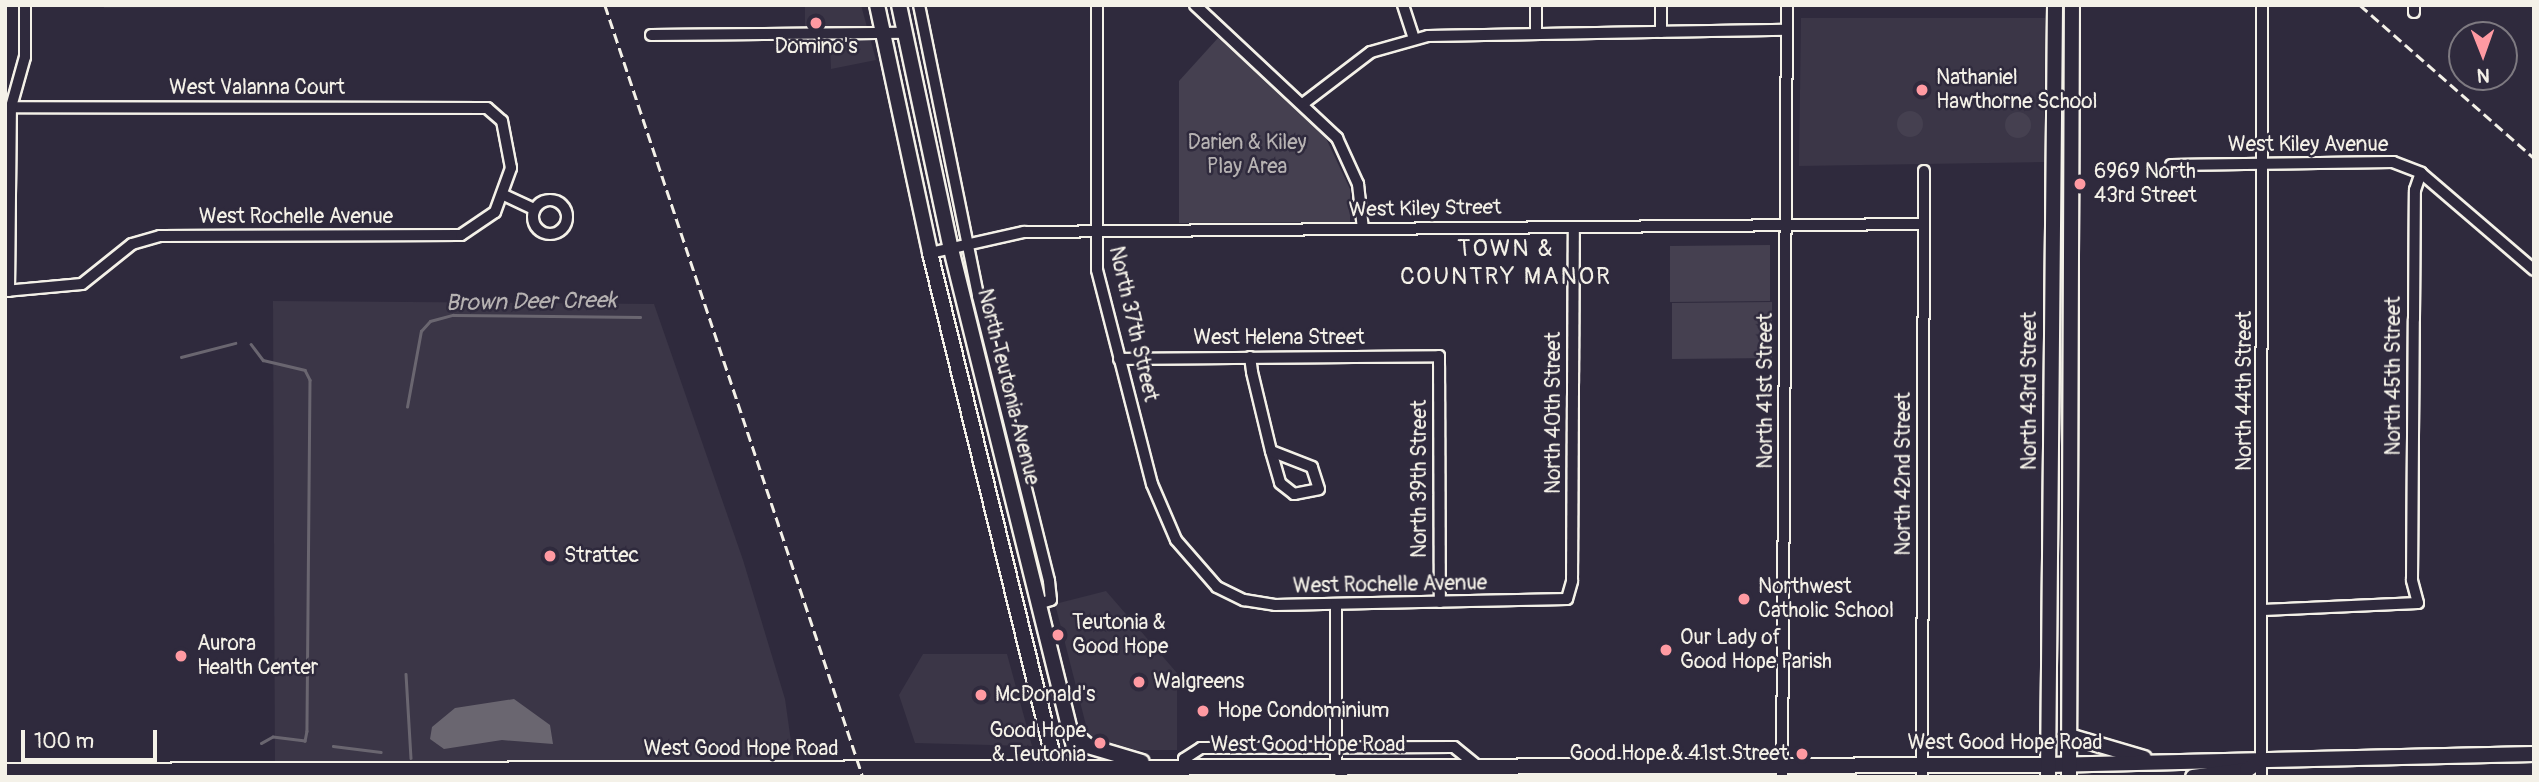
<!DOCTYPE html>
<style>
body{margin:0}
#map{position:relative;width:2539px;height:782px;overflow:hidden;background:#2f2a3d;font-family:Pangolin,sans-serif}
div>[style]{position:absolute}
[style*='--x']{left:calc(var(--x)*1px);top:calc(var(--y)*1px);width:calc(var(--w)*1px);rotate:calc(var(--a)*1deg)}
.built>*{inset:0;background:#3b3647}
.green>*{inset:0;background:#454050}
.round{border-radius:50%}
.water>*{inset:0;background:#6a6670}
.stream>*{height:2.5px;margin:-1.25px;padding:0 1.25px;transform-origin:1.25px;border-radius:1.25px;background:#6a6670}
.roads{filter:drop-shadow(2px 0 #f4f1e8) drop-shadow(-2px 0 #f4f1e8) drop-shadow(0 2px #f4f1e8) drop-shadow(0 -2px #f4f1e8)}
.minor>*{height:10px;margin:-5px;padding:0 5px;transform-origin:5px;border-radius:5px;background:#2f2a3d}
.minor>.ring{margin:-5px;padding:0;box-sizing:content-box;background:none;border:10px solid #2f2a3d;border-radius:50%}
.major>*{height:14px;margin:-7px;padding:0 7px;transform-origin:7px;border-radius:7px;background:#2f2a3d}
.rail>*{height:2.5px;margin-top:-1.25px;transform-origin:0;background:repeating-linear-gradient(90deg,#f4f1e8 0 10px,transparent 0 15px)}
.dots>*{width:19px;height:19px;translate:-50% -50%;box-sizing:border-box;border:4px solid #2f2a3d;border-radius:50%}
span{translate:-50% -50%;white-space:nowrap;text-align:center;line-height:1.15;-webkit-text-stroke:5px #2f2a3d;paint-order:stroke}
.poi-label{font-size:21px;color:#f4f1e8}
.left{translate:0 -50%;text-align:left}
.right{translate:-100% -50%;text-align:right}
.street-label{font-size:21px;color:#f4f1e8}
.park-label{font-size:21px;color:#b7b3b3}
.water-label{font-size:23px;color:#b6b2b2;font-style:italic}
.quarter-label{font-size:24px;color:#f4f1e8;letter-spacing:2px}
.frame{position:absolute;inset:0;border:7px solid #f4f1e8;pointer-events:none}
.north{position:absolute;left:2448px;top:21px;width:70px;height:70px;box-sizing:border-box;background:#2f2a3d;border:2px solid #7e7a81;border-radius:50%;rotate:179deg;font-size:19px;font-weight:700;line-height:28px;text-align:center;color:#f4f1e8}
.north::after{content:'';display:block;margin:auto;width:24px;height:32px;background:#ff9aa2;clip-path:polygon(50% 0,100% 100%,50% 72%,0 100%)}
.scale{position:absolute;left:21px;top:730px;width:136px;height:32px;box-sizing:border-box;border:4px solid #f4f1e8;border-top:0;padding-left:9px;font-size:21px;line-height:24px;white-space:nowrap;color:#f4f1e8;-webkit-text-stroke:5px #2f2a3d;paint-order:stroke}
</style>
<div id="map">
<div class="built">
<div style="clip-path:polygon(104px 5px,467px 5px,104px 8px)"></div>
<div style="clip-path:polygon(805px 5px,861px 5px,876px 60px,831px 69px,830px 41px,805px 40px)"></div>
<div style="clip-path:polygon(1801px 18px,2045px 18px,2044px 162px,1799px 166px)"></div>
<div style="clip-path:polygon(273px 301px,654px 304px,743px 560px,785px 699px,795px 770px,275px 770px)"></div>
<div style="clip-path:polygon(1106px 591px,1177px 673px,1177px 750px,1135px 750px,1089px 737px,1055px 604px)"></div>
<div style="clip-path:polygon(923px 654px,1007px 654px,1032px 746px,915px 743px,899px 695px)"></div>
</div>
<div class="green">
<div style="clip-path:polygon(1218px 38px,1323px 132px,1350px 189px,1350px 222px,1179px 223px,1179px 81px)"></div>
<div class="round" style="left:1897px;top:111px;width:26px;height:26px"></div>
<div class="round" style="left:2005px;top:112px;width:26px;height:26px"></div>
<div style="clip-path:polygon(1770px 245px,1770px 301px,1670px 302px,1670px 246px)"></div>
<div style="clip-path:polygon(1772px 302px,1772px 358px,1672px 359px,1672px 303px)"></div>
</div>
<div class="water">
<div style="clip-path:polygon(514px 699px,550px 725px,553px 744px,502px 740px,444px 749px,430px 739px,432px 727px,455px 708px)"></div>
</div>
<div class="stream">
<div style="--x:251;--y:344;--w:20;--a:53"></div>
<div style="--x:263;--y:360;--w:43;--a:13.4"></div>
<div style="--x:305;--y:370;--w:11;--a:63"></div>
<div style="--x:310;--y:380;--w:351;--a:90.5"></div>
<div style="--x:307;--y:731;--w:10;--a:101"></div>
<div style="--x:305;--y:741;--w:32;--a:-173"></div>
<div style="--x:273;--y:737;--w:13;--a:151"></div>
<div style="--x:181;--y:357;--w:56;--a:-14.5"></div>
<div style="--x:407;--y:407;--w:77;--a:-79.6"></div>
<div style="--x:421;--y:331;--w:13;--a:-48"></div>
<div style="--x:430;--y:321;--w:24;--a:-15"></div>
<div style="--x:453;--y:315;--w:187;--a:0.6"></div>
<div style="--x:406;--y:674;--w:84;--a:86.6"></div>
<div style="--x:333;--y:746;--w:48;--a:7.1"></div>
</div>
<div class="roads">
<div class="minor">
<div style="--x:919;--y:5;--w:297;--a:78.5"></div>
<div style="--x:978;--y:296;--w:294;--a:76"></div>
<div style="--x:1049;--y:581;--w:19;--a:84"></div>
<div style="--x:1051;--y:600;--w:10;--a:163"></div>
<div style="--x:1097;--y:5;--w:265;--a:90"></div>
<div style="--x:1097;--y:270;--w:221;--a:75.6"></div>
<div style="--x:1152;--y:484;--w:61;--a:66.8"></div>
<div style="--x:1176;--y:540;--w:62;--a:48.9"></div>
<div style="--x:1217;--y:587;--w:30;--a:26"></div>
<div style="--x:1244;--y:600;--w:31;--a:9"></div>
<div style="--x:1275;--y:605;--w:292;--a:-1.2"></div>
<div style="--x:1567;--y:599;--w:19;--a:-74"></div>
<div style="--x:1572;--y:581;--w:354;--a:-89.7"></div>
<div style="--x:1195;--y:5;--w:195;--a:43.1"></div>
<div style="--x:1337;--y:138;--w:51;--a:65.5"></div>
<div style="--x:1358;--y:184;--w:45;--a:83.7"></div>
<div style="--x:1403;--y:5;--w:35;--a:72"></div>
<div style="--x:1536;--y:5;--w:29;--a:90"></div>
<div style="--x:1661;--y:5;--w:27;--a:90"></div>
<div style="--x:2414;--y:12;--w:7;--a:-90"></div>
<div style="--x:651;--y:35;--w:254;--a:-0.5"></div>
<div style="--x:1304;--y:103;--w:84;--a:-37.3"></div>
<div style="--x:1371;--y:52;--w:59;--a:-15.7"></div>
<div style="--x:1428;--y:36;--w:359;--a:-1"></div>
<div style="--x:2171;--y:165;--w:222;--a:-0.8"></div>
<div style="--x:2393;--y:162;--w:30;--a:21"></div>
<div style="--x:2421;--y:173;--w:149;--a:40.6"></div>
<div style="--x:506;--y:196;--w:31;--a:25"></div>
<div class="ring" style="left:533px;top:200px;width:24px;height:24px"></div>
<div style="--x:930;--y:253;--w:96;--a:-12.6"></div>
<div style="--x:1024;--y:232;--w:900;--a:-0.51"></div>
<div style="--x:5;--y:291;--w:77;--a:-5.2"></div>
<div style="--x:82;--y:284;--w:64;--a:-38.7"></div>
<div style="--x:132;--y:244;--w:29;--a:-16"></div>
<div style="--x:160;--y:236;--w:301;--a:-0.2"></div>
<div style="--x:461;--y:235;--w:41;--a:-34.1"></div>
<div style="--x:495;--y:212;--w:47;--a:-70"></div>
<div style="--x:511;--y:168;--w:48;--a:-100.8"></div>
<div style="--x:502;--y:121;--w:20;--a:-139"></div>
<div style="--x:487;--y:108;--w:476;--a:-179.9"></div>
<div style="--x:9;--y:291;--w:184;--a:-89.4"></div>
<div style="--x:11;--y:107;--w:52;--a:-74.4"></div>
<div style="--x:25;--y:57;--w:52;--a:-90"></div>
<div style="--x:1250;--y:357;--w:15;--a:82"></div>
<div style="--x:1252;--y:372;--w:81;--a:76.5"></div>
<div style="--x:1271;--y:451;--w:33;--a:74"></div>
<div style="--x:1280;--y:483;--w:18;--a:38"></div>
<div style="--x:1294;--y:494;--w:25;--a:-11"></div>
<div style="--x:1319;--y:489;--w:23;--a:-108"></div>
<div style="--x:1312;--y:467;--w:44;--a:-158.7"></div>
<div style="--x:1119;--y:359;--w:320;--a:-0.5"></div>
<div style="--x:1439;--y:356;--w:246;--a:89.8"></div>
<div style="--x:1336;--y:604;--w:162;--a:90"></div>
<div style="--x:1336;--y:766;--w:13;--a:58"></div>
<div style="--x:2263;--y:610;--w:155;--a:-2.6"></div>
<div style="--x:2418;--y:603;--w:24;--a:-105"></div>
<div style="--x:2412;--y:580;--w:261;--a:-89.6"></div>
<div style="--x:2414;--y:319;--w:129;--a:-89.6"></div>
<div style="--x:2415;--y:190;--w:18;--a:-71"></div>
<div style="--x:1184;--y:777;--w:18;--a:-90"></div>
<div style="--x:1184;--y:759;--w:20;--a:-33"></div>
<div style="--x:1201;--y:748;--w:253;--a:-0.2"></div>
<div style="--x:1454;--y:747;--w:28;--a:39"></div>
<div style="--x:1782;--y:777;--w:772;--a:-89.63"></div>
<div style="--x:1922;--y:777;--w:606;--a:-89.81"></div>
<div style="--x:2261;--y:777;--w:772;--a:-89.93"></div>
</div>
<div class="major">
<div style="--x:877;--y:5;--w:254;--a:77.9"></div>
<div style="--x:930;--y:253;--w:539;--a:76.27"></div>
<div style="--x:899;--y:5;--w:249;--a:78"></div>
<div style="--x:951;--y:249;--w:542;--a:76.12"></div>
<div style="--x:1071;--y:732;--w:22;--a:39"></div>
<div style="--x:1088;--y:746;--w:56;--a:16.5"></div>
<div style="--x:2069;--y:736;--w:78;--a:16.3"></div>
<div style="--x:5;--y:771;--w:2043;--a:-0.17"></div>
<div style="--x:2048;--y:765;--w:486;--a:-1.3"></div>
<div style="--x:2048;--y:777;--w:772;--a:-89.48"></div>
<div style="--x:2069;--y:777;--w:772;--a:-89.78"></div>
<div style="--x:2193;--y:777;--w:54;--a:-7.4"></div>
<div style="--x:2247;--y:770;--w:17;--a:-36"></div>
</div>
</div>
<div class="rail">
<div style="--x:605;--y:5;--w:814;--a:71.52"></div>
<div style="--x:2360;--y:5;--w:232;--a:41.3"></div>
</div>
<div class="dots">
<div style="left:816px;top:23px;background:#ff9aa2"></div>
<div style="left:1922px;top:90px;background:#ff9aa2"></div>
<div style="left:2080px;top:184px;background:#ff9aa2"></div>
<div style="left:550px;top:556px;background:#ff9aa2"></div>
<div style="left:1744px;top:599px;background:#ff9aa2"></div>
<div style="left:1058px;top:635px;background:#ff9aa2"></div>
<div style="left:1666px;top:650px;background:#ff9aa2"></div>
<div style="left:181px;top:656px;background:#ff9aa2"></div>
<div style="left:1139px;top:682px;background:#ff9aa2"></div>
<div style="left:981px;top:695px;background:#ff9aa2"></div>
<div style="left:1203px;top:711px;background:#ff9aa2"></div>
<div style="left:1100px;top:743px;background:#ff9aa2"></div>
<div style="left:1802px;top:754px;background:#ff9aa2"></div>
</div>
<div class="poi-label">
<span style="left:816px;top:47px">Domino's</span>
<span class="left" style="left:1936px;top:90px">Nathaniel<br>Hawthorne School</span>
<span class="left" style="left:2094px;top:184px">6969 North<br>43rd Street</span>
<span class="left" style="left:564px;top:556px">Strattec</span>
<span class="left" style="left:1758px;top:599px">Northwest<br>Catholic School</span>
<span class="left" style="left:1072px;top:635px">Teutonia &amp;<br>Good Hope</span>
<span class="left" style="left:1680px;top:650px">Our Lady of<br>Good Hope Parish</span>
<span class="left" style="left:197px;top:656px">Aurora<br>Health Center</span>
<span class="left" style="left:1153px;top:682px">Walgreens</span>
<span class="left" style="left:995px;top:695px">McDonald's</span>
<span class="left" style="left:1217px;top:711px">Hope Condominium</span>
<span class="right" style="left:1086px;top:743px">Good Hope<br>&amp; Teutonia</span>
<span class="right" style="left:1788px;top:754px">Good Hope &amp; 41st Street</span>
</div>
<div class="street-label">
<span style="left:257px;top:88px">West Valanna Court</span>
<span style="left:2308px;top:145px">West Kiley Avenue</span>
<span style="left:1425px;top:209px;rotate:-1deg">West Kiley Street</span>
<span style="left:296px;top:217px">West Rochelle Avenue</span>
<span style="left:1133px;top:324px;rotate:77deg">North 37th Street</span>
<span style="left:1279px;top:338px">West Helena Street</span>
<span style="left:2394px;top:376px;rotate:-90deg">North 45th Street</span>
<span style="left:1008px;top:387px;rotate:76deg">North Teutonia Avenue</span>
<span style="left:1766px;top:391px;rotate:-90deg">North 41st Street</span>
<span style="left:2030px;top:391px;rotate:-90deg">North 43rd Street</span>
<span style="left:2245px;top:391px;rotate:-90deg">North 44th Street</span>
<span style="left:1554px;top:413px;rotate:-90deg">North 40th Street</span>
<span style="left:1904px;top:474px;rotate:-90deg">North 42nd Street</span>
<span style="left:1420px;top:479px;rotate:-90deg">North 39th Street</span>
<span style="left:1390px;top:585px;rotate:-1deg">West Rochelle Avenue</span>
<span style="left:2005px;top:743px">West Good Hope Road</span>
<span style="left:1308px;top:745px">West Good Hope Road</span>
<span style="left:741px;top:749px">West Good Hope Road</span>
</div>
<div class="park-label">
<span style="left:1247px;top:155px">Darien &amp; Kiley<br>Play Area</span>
</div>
<div class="water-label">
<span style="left:531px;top:302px;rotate:-1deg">Brown Deer Creek</span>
</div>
<div class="quarter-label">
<span style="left:1506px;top:263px">TOWN &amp;<br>COUNTRY MANOR</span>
</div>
<div class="frame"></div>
<div class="north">N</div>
<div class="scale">100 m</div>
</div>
